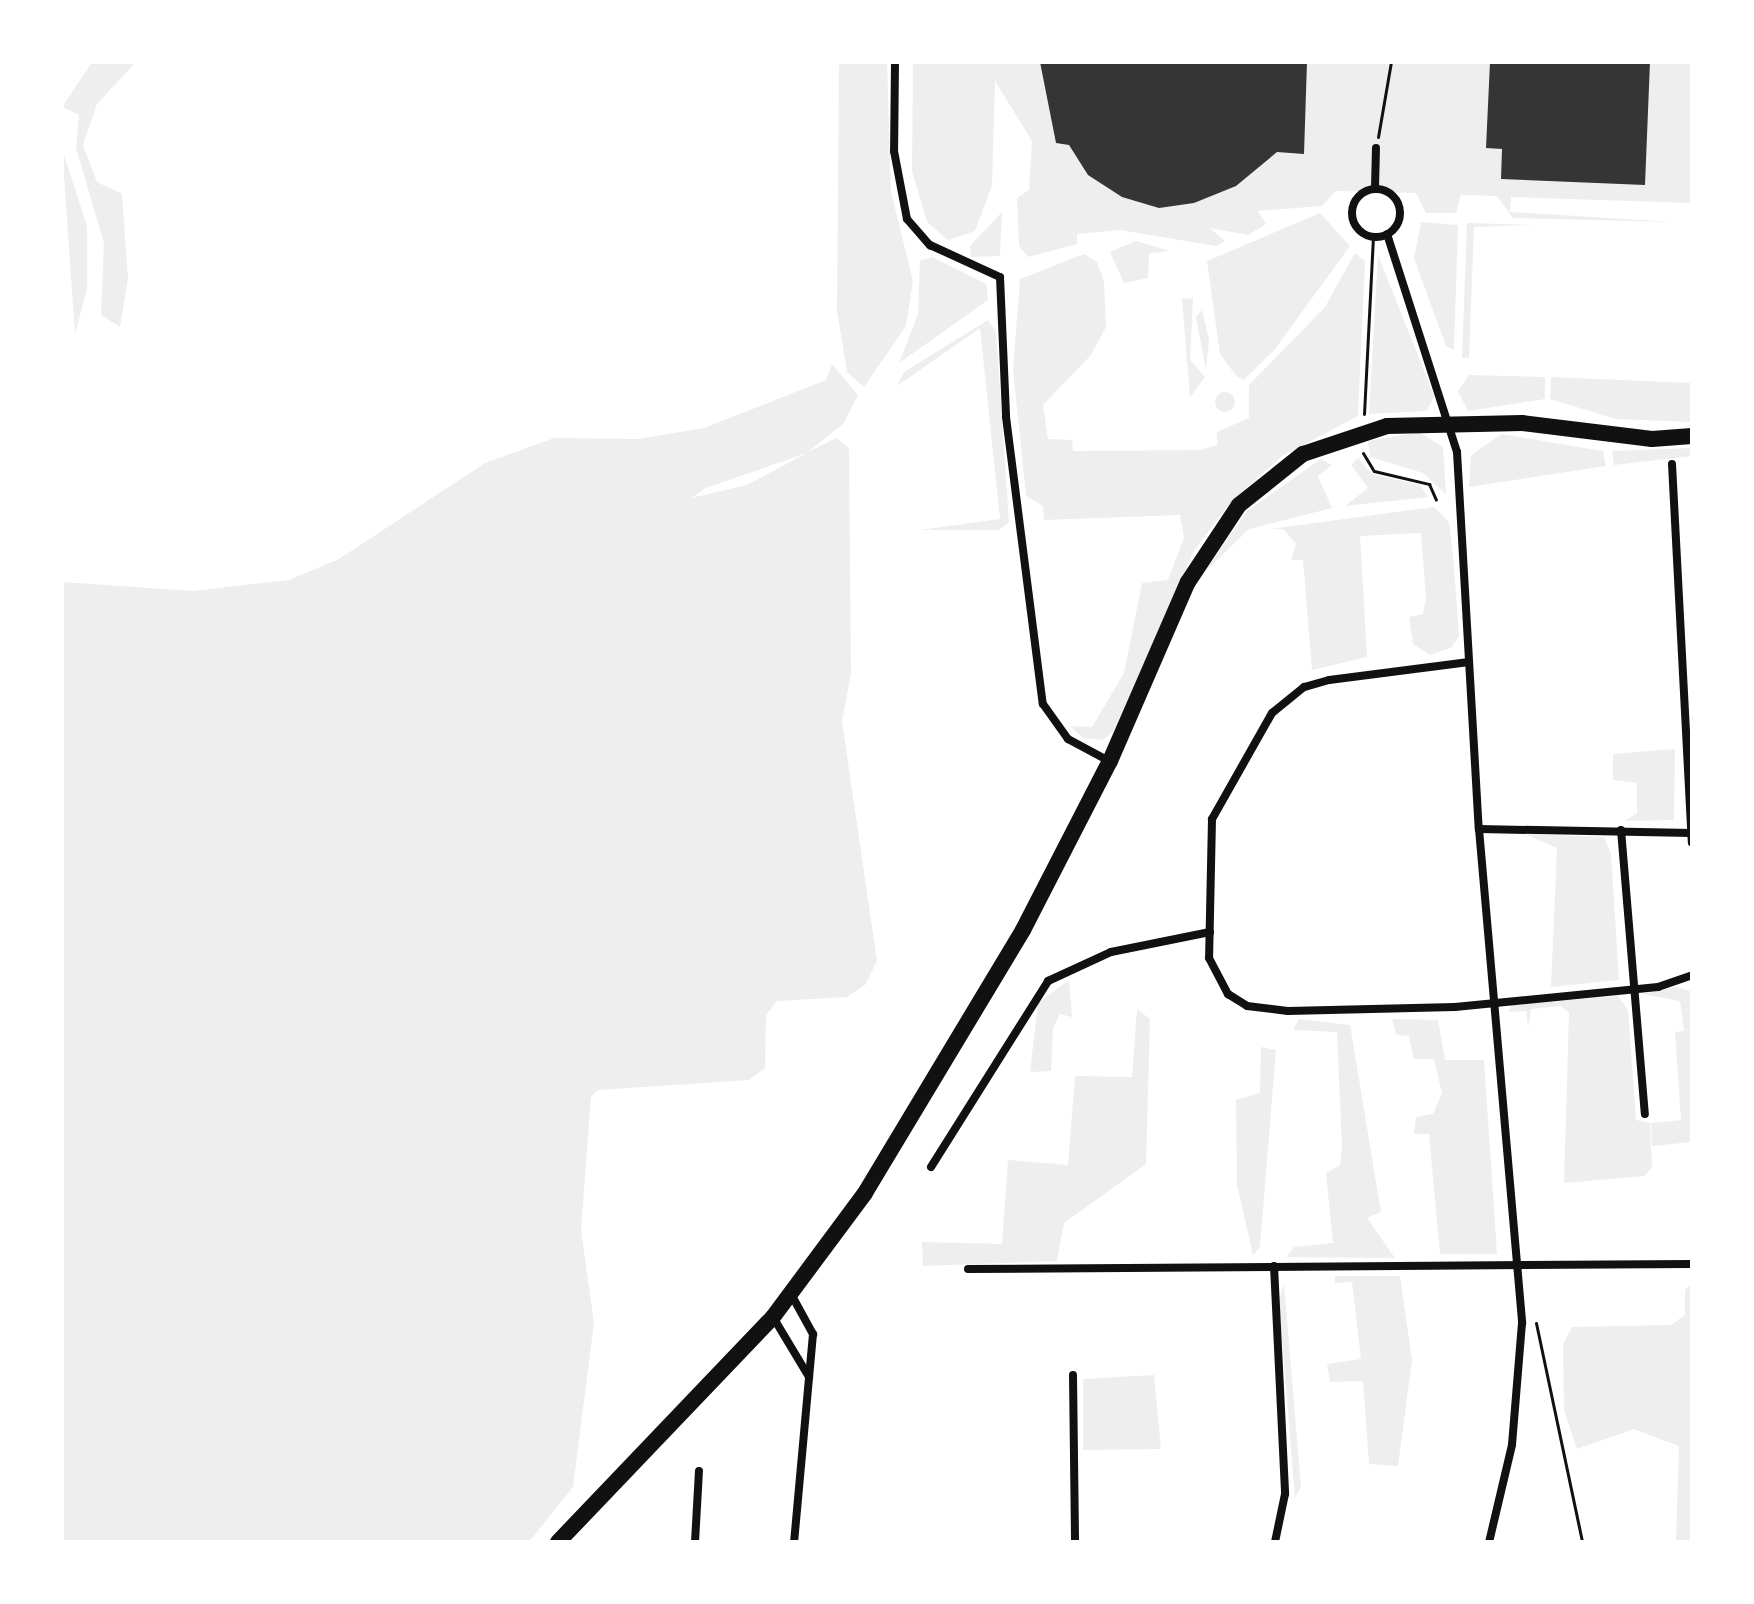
<!DOCTYPE html>
<style>
body{margin:0}
#map{position:relative;width:1754px;height:1604px;overflow:hidden;background:#fff;font-family:Raleway,sans-serif}
div>[style]{position:absolute}
[style*='--x']{left:calc(var(--x)*1px);top:calc(var(--y)*1px);width:calc(var(--w)*1px);rotate:calc(var(--a)*1deg)}
.green>*{inset:0;background:#eee}
.round{border-radius:50%}
.building>*{inset:0;background:#353535}
.path>*{height:3px;margin:-1.5px;padding:0 1.5px;transform-origin:1.5px;border-radius:1.5px;background:#111}
.minor>*{height:8px;margin:-4px;padding:0 4px;transform-origin:4px;border-radius:4px;background:#111}
.minor>.ring{margin:-4px;padding:0;box-sizing:content-box;background:none;border:8px solid #111;border-radius:50%}
.secondary>*{height:16px;margin:-8px;padding:0 8px;transform-origin:8px;border-radius:8px;background:#111}
span{translate:-50% -50%;white-space:nowrap;text-align:center;line-height:1.15;-webkit-text-stroke:6px #fff;paint-order:stroke}
.frame{position:absolute;inset:0;border:64px solid #fff;pointer-events:none}
</style>
<div id="map">
<div class="green">
<div style="clip-path:polygon(92px 62px,136px 62px,97px 104px,83px 145px,97px 182px,122px 194px,128px 278px,120px 327px,101px 315px,104px 243px,76px 148px,79px 115px,62px 107px)"></div>
<div style="clip-path:polygon(839px 62px,887px 62px,891px 192px,913px 281px,906px 326px,864px 387px,847px 372px,837px 311px)"></div>
<div style="clip-path:polygon(913px 62px,1692px 62px,1692px 203px,1511px 197px,1510px 212px,1673px 222px,1513px 218px,1497px 196px,1461px 195px,1456px 213px,1426px 213px,1416px 193px,1336px 191px,1322px 206px,1258px 211px,1266px 224px,1248px 235px,1210px 228px,1225px 241px,1216px 246px,1120px 230px,1077px 234px,1077px 244px,1028px 257px,1019px 246px,1017px 198px,1029px 190px,1032px 141px,995px 81px,992px 186px,975px 231px,948px 240px,927px 222px,912px 171px)"></div>
<div style="clip-path:polygon(62px 149px,87px 226px,87px 289px,75px 334px)"></div>
<div style="clip-path:polygon(1002px 212px,1000px 256px,971px 257px,970px 246px)"></div>
<div style="clip-path:polygon(1320px 213px,1350px 246px,1275px 349px,1244px 380px,1237px 377px,1220px 354px,1207px 261px)"></div>
<div style="clip-path:polygon(1421px 222px,1458px 225px,1454px 350px,1446px 346px,1414px 258px)"></div>
<div style="clip-path:polygon(1467px 223px,1537px 225px,1474px 227px,1469px 358px,1462px 358px)"></div>
<div style="clip-path:polygon(1136px 241px,1170px 251px,1149px 253px,1148px 278px,1124px 283px,1110px 252px)"></div>
<div style="clip-path:polygon(1355px 253px,1365px 261px,1358px 416px,1282px 456px,1229px 504px,1194px 551px,1113px 732px,1102px 740px,1083px 738px,1070px 726px,1092px 727px,1124px 673px,1142px 583px,1168px 580px,1184px 538px,1180px 515px,1044px 520px,1043px 506px,1026px 496px,1013px 370px,1020px 279px,1084px 254px,1097px 262px,1104px 281px,1106px 327px,1091px 355px,1043px 405px,1048px 439px,1072px 440px,1073px 451px,1201px 450px,1217px 445px,1217px 432px,1249px 418px,1249px 385px,1325px 307px)"></div>
<div style="clip-path:polygon(1378px 255px,1434px 396px,1427px 411px,1369px 414px)"></div>
<div style="clip-path:polygon(932px 257px,986px 284px,988px 300px,899px 363px,918px 314px,920px 261px)"></div>
<div style="clip-path:polygon(1193px 298px,1190px 360px,1205px 377px,1190px 397px,1182px 299px)"></div>
<div style="clip-path:polygon(1202px 310px,1209px 340px,1206px 370px,1196px 317px)"></div>
<div style="clip-path:polygon(988px 320px,996px 332px,1009px 522px,999px 530px,920px 530px,1000px 519px,980px 328px,897px 386px,904px 372px)"></div>
<div style="clip-path:polygon(evenodd,832px 364px,858px 395px,844px 423px,808px 452px,836px 438px,849px 448px,851px 674px,842px 721px,877px 961px,865px 985px,847px 997px,777px 1001px,766px 1015px,765px 1068px,749px 1080px,598px 1090px,591px 1097px,581px 1230px,594px 1323px,573px 1487px,529px 1542px,62px 1542px,62px 582px,192px 591px,289px 580px,339px 559px,485px 463px,554px 438px,638px 439px,704px 428px,826px 380px,832px 364px,807px 453px,747px 485px,691px 498px,706px 488px,807px 453px)"></div>
<div style="clip-path:polygon(1469px 375px,1545px 377px,1545px 399px,1468px 411px,1458px 391px)"></div>
<div style="clip-path:polygon(1551px 377px,1692px 383px,1692px 422px,1616px 419px,1550px 399px)"></div>
<div class="round" style="left:1215px;top:392px;width:20px;height:20px"></div>
<div style="clip-path:polygon(1419px 432px,1443px 447px,1446px 494px,1423px 473px,1370px 457px,1368px 441px)"></div>
<div style="clip-path:polygon(1502px 434px,1603px 451px,1606px 466px,1469px 487px,1471px 455px)"></div>
<div style="clip-path:polygon(1692px 448px,1692px 456px,1614px 465px,1612px 451px)"></div>
<div style="clip-path:polygon(1358px 458px,1372px 474px,1420px 485px,1428px 497px,1345px 506px,1368px 488px,1351px 465px)"></div>
<div style="clip-path:polygon(1321px 459px,1332px 465px,1318px 476px,1332px 508px,1249px 529px,1204px 573px,1247px 511px)"></div>
<div style="clip-path:polygon(1434px 507px,1449px 522px,1453px 555px,1459px 636px,1452px 647px,1430px 655px,1413px 644px,1409px 617px,1423px 614px,1426px 598px,1421px 533px,1360px 536px,1367px 657px,1312px 670px,1303px 560px,1291px 560px,1296px 544px,1283px 529px,1270px 529px)"></div>
<div style="clip-path:polygon(1675px 749px,1674px 820px,1625px 821px,1637px 813px,1637px 783px,1613px 780px,1613px 754px)"></div>
<div style="clip-path:polygon(1525px 834px,1604px 837px,1611px 854px,1619px 980px,1551px 987px,1557px 848px)"></div>
<div style="clip-path:polygon(1069px 980px,1072px 1017px,1060px 1014px,1053px 1028px,1051px 1071px,1030px 1072px,1038px 1003px)"></div>
<div style="clip-path:polygon(1677px 987px,1692px 992px,1692px 1142px,1652px 1146px,1651px 1123px,1681px 1120px,1675px 1032px,1684px 1031px,1680px 1001px,1642px 994px)"></div>
<div style="clip-path:polygon(1618px 996px,1628px 1010px,1636px 1120px,1650px 1123px,1652px 1167px,1645px 1176px,1564px 1183px,1569px 1013px,1561px 1006px,1531px 1009px,1528px 1028px,1526px 1011px,1509px 1012px,1511px 1005px)"></div>
<div style="clip-path:polygon(1137px 1009px,1150px 1019px,1146px 1164px,1064px 1223px,1057px 1261px,923px 1266px,922px 1242px,1002px 1244px,1008px 1160px,1068px 1165px,1075px 1076px,1132px 1077px)"></div>
<div style="clip-path:polygon(1299px 1019px,1350px 1025px,1381px 1212px,1367px 1218px,1395px 1258px,1286px 1257px,1294px 1247px,1333px 1243px,1326px 1173px,1340px 1165px,1342px 1148px,1337px 1032px,1293px 1030px)"></div>
<div style="clip-path:polygon(1392px 1019px,1438px 1020px,1445px 1060px,1484px 1060px,1497px 1254px,1440px 1254px,1429px 1134px,1414px 1134px,1416px 1117px,1433px 1114px,1442px 1093px,1434px 1059px,1414px 1059px,1409px 1036px,1396px 1035px)"></div>
<div style="clip-path:polygon(1261px 1047px,1276px 1050px,1260px 1247px,1253px 1255px,1237px 1185px,1236px 1100px,1260px 1093px)"></div>
<div style="clip-path:polygon(1335px 1276px,1400px 1276px,1412px 1360px,1398px 1466px,1369px 1464px,1363px 1381px,1330px 1382px,1327px 1364px,1361px 1359px,1352px 1282px,1335px 1283px)"></div>
<div style="clip-path:polygon(1284px 1283px,1301px 1487px,1295px 1498px,1279px 1300px)"></div>
<div style="clip-path:polygon(1692px 1283px,1692px 1542px,1676px 1542px,1679px 1446px,1634px 1429px,1577px 1449px,1564px 1410px,1563px 1344px,1572px 1327px,1671px 1325px,1685px 1315px,1685px 1290px)"></div>
<div style="clip-path:polygon(1154px 1375px,1161px 1449px,1083px 1450px,1083px 1379px)"></div>
</div>
<div class="building">
<div style="clip-path:polygon(1040px 62px,1307px 62px,1304px 154px,1277px 152px,1236px 186px,1194px 203px,1159px 208px,1122px 197px,1088px 175px,1069px 145px,1056px 143px)"></div>
<div style="clip-path:polygon(1490px 62px,1650px 62px,1645px 185px,1501px 179px,1502px 149px,1486px 148px)"></div>
</div>
<div class="path">
<div style="--x:1378;--y:137;--w:76;--a:-80.2"></div>
<div style="--x:1364;--y:414;--w:177;--a:-87.1"></div>
<div style="--x:1363;--y:453;--w:21;--a:59"></div>
<div style="--x:1374;--y:471;--w:57;--a:13.3"></div>
<div style="--x:1429;--y:484;--w:17;--a:66"></div>
<div style="--x:1536;--y:1323;--w:224;--a:78.1"></div>
</div>
<div class="minor">
<div style="--x:895;--y:62;--w:89;--a:90.6"></div>
<div style="--x:894;--y:151;--w:69;--a:79.2"></div>
<div style="--x:907;--y:219;--w:35;--a:49"></div>
<div style="--x:930;--y:245;--w:77;--a:24.6"></div>
<div style="--x:1000;--y:277;--w:140;--a:87.5"></div>
<div style="--x:1006;--y:417;--w:289;--a:82.7"></div>
<div style="--x:1043;--y:704;--w:43;--a:54.5"></div>
<div style="--x:1068;--y:739;--w:47;--a:28.2"></div>
<div style="--x:1375;--y:188;--w:40;--a:-88.6"></div>
<div class="ring" style="left:1352px;top:189px;width:40px;height:40px"></div>
<div style="--x:1387;--y:234;--w:229;--a:72.2"></div>
<div style="--x:1457;--y:452;--w:378;--a:86.7"></div>
<div style="--x:1479;--y:829;--w:496;--a:85"></div>
<div style="--x:1522;--y:1323;--w:122;--a:94.7"></div>
<div style="--x:1512;--y:1445;--w:100;--a:103.3"></div>
<div style="--x:1672;--y:464;--w:379;--a:87"></div>
<div style="--x:1469;--y:662;--w:141;--a:172.7"></div>
<div style="--x:1329;--y:680;--w:26;--a:164"></div>
<div style="--x:1304;--y:687;--w:41;--a:140.9"></div>
<div style="--x:1272;--y:713;--w:122;--a:119.5"></div>
<div style="--x:1212;--y:819;--w:139;--a:91.2"></div>
<div style="--x:1209;--y:958;--w:41;--a:62.2"></div>
<div style="--x:1228;--y:994;--w:22;--a:32"></div>
<div style="--x:1247;--y:1006;--w:41;--a:7"></div>
<div style="--x:1288;--y:1011;--w:167;--a:-1.4"></div>
<div style="--x:1455;--y:1007;--w:204;--a:-5.6"></div>
<div style="--x:1658;--y:987;--w:36;--a:-19"></div>
<div style="--x:1479;--y:829;--w:213;--a:1.1"></div>
<div style="--x:1621;--y:830;--w:285;--a:85.2"></div>
<div style="--x:931;--y:1167;--w:220;--a:-57.8"></div>
<div style="--x:1048;--y:981;--w:69;--a:-24.7"></div>
<div style="--x:1111;--y:952;--w:101;--a:-11.4"></div>
<div style="--x:1274;--y:1266;--w:228;--a:87.2"></div>
<div style="--x:1285;--y:1494;--w:49;--a:101.8"></div>
<div style="--x:968;--y:1269;--w:724;--a:-0.4"></div>
<div style="--x:791;--y:1294;--w:46;--a:61.2"></div>
<div style="--x:813;--y:1334;--w:209;--a:95.2"></div>
<div style="--x:773;--y:1317;--w:70;--a:59"></div>
<div style="--x:1073;--y:1375;--w:167;--a:89.3"></div>
<div style="--x:695;--y:1542;--w:71;--a:-86.8"></div>
</div>
<div class="secondary">
<div style="--x:558;--y:1542;--w:311;--a:-46.3"></div>
<div style="--x:773;--y:1317;--w:154;--a:-53.4"></div>
<div style="--x:865;--y:1193;--w:307;--a:-59"></div>
<div style="--x:1023;--y:930;--w:190;--a:-62.8"></div>
<div style="--x:1110;--y:761;--w:195;--a:-66.5"></div>
<div style="--x:1188;--y:582;--w:92;--a:-56.5"></div>
<div style="--x:1239;--y:505;--w:82;--a:-38.6"></div>
<div style="--x:1303;--y:454;--w:89;--a:-18.4"></div>
<div style="--x:1387;--y:426;--w:135;--a:-1.3"></div>
<div style="--x:1522;--y:423;--w:131;--a:7"></div>
<div style="--x:1652;--y:439;--w:40;--a:-4.3"></div>
</div>
<div class="frame"></div>
</div>
